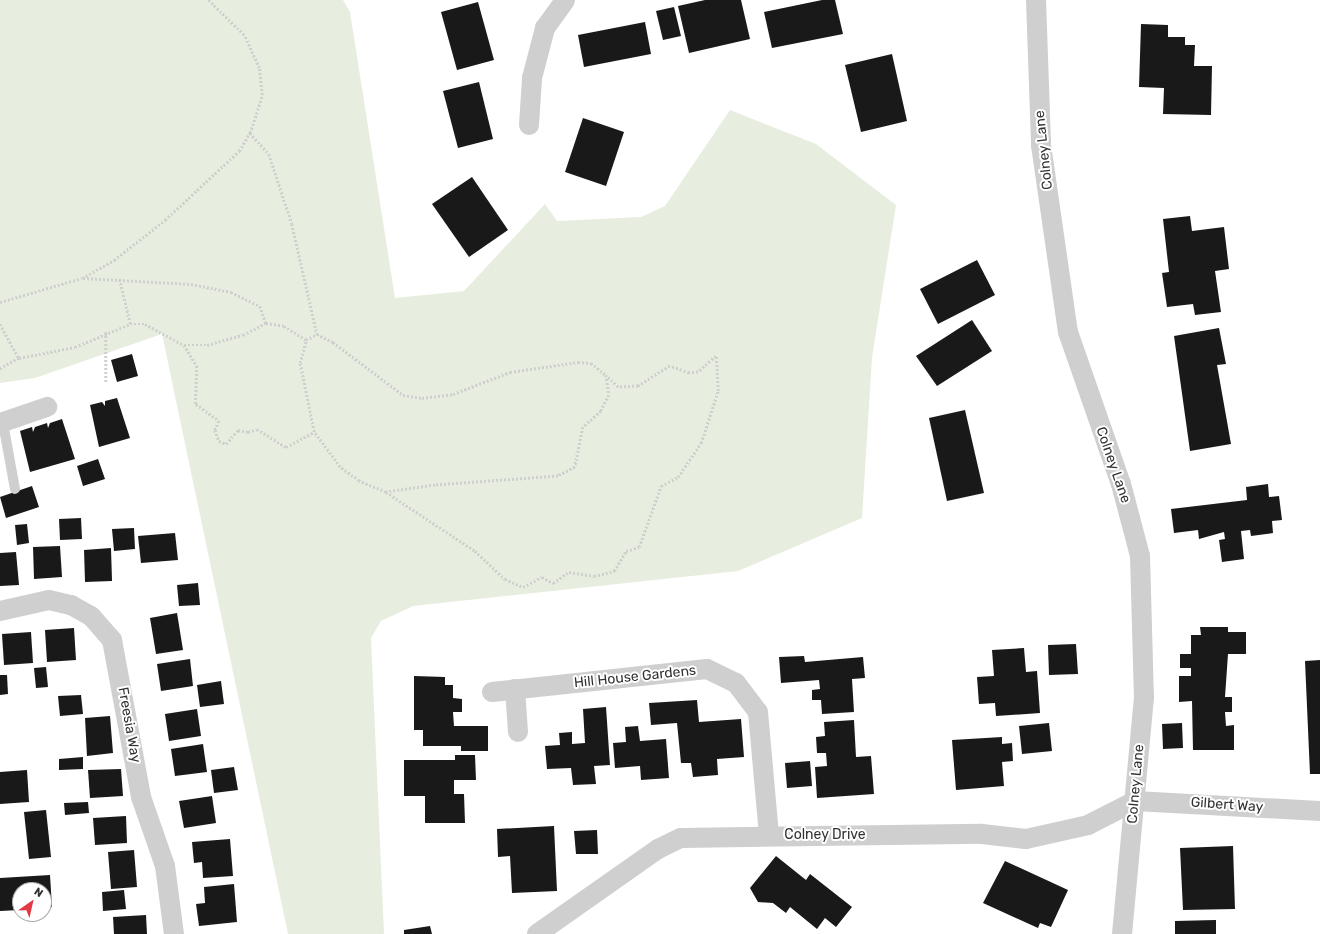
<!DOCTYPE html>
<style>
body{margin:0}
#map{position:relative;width:1320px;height:934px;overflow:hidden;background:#fff;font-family:Rubik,sans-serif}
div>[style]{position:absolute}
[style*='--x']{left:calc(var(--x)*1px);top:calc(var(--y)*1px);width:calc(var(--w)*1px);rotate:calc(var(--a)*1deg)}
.green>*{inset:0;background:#e7eee0}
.building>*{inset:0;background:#191919}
.path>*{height:2.5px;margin-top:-1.25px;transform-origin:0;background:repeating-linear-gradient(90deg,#cfcfcf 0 2px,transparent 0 4px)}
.service>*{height:10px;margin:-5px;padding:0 5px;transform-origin:5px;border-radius:5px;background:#cfcfcf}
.minor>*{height:20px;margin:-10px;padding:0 10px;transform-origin:10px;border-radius:10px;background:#cfcfcf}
span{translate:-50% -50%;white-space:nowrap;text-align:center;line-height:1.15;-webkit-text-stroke:4px #fff;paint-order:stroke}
.street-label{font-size:14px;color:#323232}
.north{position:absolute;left:12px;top:882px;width:40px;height:40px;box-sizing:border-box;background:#fff;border:1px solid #adadad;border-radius:50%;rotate:34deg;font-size:11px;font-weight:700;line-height:16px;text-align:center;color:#323232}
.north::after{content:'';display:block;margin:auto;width:14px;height:18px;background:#e33945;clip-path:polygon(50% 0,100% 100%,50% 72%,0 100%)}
</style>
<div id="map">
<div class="green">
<div style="clip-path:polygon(0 0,343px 0,350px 12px,395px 298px,464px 291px,545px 204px,557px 221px,641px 217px,665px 206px,730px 110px,816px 144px,896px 205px,872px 358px,862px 518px,738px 571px,413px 606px,381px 621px,371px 638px,384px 934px,288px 934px,162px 334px,35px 378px,0 383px)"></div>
</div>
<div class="building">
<div style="clip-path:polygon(705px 0,741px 0,750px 39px,689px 53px,678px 6px)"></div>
<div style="clip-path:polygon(822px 0,835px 0,843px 34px,772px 48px,764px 12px)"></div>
<div style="clip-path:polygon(478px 2px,494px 60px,457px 70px,441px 12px)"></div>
<div style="clip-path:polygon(674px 7px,681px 36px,663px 40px,656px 11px)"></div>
<div style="clip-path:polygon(645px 22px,651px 54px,584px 67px,578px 35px)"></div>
<div style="clip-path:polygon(1141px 24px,1168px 25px,1168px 37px,1185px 37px,1185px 45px,1195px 45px,1194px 66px,1212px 66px,1211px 115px,1163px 114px,1164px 88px,1139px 87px)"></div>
<div style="clip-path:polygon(892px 54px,907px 121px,861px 132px,845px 65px)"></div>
<div style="clip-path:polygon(479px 82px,493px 139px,458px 148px,443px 91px)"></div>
<div style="clip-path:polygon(583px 118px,624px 132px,606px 186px,565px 172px)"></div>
<div style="clip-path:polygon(472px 177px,508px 230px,469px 257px,432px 204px)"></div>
<div style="clip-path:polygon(1190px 216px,1192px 231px,1224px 227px,1229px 269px,1215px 271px,1221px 312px,1195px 315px,1193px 304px,1167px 307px,1162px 273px,1169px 272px,1163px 219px)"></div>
<div style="clip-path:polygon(977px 260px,995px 295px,938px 324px,920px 289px)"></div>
<div style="clip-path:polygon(972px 320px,992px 351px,937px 386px,916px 356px)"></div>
<div style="clip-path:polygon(1219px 328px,1226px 364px,1217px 365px,1231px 444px,1190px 451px,1174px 336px)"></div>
<div style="clip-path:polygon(132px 354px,138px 376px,117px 382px,111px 360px)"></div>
<div style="clip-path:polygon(117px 398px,130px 438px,99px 447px,90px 405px,102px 402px,105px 406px,105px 401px)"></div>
<div style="clip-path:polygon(965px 410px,984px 493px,947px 501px,929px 418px)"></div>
<div style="clip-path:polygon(62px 419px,75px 459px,30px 472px,20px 431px,32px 427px,33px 432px,35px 427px,47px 423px,48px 428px,50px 423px)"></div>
<div style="clip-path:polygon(98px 459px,105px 479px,83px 486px,77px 466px)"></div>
<div style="clip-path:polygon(1268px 484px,1269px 497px,1279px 496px,1282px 520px,1272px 521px,1273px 533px,1251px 536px,1250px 530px,1241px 531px,1244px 559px,1222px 562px,1219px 540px,1225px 539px,1224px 532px,1199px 539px,1198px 530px,1174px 533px,1171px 509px,1247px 500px,1246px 487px)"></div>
<div style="clip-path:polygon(32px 486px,39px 507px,6px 518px,0 497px)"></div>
<div style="clip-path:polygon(81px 518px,82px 539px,60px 540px,59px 519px)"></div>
<div style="clip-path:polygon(27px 524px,29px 543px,17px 545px,15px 525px)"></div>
<div style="clip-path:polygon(134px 528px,135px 549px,114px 551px,112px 529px)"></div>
<div style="clip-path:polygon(175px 533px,178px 560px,141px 563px,138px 536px)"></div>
<div style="clip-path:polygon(60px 546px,62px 577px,34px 579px,33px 547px)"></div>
<div style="clip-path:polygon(111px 548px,112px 581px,85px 582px,84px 550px)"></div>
<div style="clip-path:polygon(16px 552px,19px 585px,0 586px,0 553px)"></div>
<div style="clip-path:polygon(198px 583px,200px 605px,179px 606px,177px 585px)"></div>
<div style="clip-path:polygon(177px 613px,183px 650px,156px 654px,150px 618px)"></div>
<div style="clip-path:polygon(1200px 627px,1228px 627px,1228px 632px,1246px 632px,1246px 654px,1228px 654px,1225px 697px,1232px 697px,1232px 712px,1225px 712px,1226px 726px,1234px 725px,1234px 750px,1193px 750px,1192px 701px,1179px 702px,1179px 676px,1191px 676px,1191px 668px,1180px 668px,1180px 654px,1191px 654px,1191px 635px,1201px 635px)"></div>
<div style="clip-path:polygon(74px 628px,76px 660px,47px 662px,45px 630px)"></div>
<div style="clip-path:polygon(31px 632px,33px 663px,4px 665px,2px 634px)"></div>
<div style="clip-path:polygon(1076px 644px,1078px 674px,1049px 675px,1048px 645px)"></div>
<div style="clip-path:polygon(1024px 648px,1026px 672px,1037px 671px,1040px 713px,996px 716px,995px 703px,979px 704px,977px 677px,994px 676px,992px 650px)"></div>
<div style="clip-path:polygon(804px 656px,805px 662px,863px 657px,865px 678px,852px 679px,854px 712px,822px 714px,821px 700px,812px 700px,812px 690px,820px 689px,819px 680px,781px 683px,779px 657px)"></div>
<div style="clip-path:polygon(190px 659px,193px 686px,161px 691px,157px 664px)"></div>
<div style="clip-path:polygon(1320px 660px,1320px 774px,1310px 774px,1305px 661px)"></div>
<div style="clip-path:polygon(46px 667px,48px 687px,36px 688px,34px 668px)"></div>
<div style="clip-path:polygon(0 675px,7px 675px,8px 694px,0 695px)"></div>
<div style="clip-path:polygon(414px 676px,445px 677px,445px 685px,453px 685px,453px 698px,462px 699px,462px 712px,453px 712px,454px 726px,488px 726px,488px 751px,461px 751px,461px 746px,423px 746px,423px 730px,414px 730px)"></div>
<div style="clip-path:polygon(221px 681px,224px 704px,200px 707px,197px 685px)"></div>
<div style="clip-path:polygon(81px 695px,83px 714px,60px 716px,58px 696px)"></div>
<div style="clip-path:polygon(697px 700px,699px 722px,741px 719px,744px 757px,717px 759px,718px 775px,693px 777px,691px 763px,681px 763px,677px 723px,651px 725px,649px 703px)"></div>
<div style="clip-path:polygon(606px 707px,610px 765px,594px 766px,596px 784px,573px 785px,571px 768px,547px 769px,545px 746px,560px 745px,559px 733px,572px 732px,572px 744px,585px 743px,583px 709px)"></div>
<div style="clip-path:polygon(197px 709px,201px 736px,169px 741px,165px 714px)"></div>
<div style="clip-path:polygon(110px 716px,113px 753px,87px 756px,85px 718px)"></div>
<div style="clip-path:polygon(854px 720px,856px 757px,871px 756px,874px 794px,817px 798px,815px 767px,827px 766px,826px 753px,817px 753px,816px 737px,825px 736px,824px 722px)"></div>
<div style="clip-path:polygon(1049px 723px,1052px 751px,1022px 754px,1019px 726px)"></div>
<div style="clip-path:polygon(1182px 723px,1183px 748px,1163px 749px,1162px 724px)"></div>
<div style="clip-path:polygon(638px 726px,640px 741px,666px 739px,669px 778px,641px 780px,640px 766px,615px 768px,613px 743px,626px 742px,625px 727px)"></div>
<div style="clip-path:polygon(1002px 737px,1002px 744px,1012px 743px,1013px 761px,1002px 762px,1004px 786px,956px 790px,952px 740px)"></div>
<div style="clip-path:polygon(203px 744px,207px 772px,175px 776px,171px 749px)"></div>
<div style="clip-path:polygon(455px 755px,475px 755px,476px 780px,454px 780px,454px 794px,464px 794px,465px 823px,425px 823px,425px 796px,404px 796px,404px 760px,455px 760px)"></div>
<div style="clip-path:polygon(83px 757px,83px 769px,59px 770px,59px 759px)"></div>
<div style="clip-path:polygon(810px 761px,812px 786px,787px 788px,785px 763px)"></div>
<div style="clip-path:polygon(234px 767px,238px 790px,214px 793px,211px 770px)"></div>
<div style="clip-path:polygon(121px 769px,123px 796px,90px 798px,88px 770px)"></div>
<div style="clip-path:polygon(27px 770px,29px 802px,0 804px,0 772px)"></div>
<div style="clip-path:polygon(212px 796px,216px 823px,184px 828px,179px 801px)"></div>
<div style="clip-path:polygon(88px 802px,89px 813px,65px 815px,64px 803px)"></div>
<div style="clip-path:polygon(46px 810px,51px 857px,29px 859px,24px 812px)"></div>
<div style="clip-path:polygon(126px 816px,127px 843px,95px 845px,93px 818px)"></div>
<div style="clip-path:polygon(554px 826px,557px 891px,512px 893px,510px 856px,498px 857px,497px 829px)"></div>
<div style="clip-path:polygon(597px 830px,598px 854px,576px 854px,574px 831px)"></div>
<div style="clip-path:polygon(230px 839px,233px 876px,203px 878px,202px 862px,194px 863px,192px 842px)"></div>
<div style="clip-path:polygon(1233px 846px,1235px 909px,1183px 910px,1180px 848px)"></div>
<div style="clip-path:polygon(134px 850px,137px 887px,111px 889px,108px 852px)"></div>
<div style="clip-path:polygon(776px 856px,806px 880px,810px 874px,852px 907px,836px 927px,825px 918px,817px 929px,790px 907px,786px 913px,773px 903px,758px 902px,750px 888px)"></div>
<div style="clip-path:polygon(1005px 861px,1068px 890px,1051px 927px,1040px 923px,1038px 928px,983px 903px)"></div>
<div style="clip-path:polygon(50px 875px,52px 907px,44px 908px,44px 890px,20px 890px,20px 910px,0 911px,0 878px)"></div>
<div style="clip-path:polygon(234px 884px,237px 922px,199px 926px,196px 904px,205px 903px,204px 887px)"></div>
<div style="clip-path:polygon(124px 890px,126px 909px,103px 911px,102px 892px)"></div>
<div style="clip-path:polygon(146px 915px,147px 934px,114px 934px,113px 917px)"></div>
<div style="clip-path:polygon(1216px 920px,1216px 934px,1175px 934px,1175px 921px)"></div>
<div style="clip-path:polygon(430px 926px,432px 934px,404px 934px,404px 930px)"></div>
</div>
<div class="path">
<div style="--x:250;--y:133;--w:28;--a:48"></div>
<div style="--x:269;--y:154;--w:74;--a:71.8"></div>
<div style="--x:292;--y:224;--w:113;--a:77.2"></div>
<div style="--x:83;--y:278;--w:108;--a:3.2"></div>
<div style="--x:191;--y:284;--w:41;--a:11.3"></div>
<div style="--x:231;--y:292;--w:32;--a:26"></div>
<div style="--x:260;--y:306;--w:18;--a:71"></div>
<div style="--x:0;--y:302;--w:85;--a:-16.3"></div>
<div style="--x:82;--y:278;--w:37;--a:-29"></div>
<div style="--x:114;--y:260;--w:65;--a:-38.1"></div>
<div style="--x:165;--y:220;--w:101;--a:-43"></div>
<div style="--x:239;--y:151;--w:21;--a:-59"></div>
<div style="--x:250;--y:133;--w:40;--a:-72"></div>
<div style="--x:262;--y:95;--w:27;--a:-96"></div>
<div style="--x:259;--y:68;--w:36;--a:-114"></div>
<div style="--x:244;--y:35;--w:50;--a:-135.8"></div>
<div style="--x:0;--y:324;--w:39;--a:61"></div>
<div style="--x:19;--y:358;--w:22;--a:150"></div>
<div style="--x:130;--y:324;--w:15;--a:0"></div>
<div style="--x:145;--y:324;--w:44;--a:28.3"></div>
<div style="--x:184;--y:345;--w:23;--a:0"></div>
<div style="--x:207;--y:345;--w:37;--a:-16"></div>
<div style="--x:243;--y:335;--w:26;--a:-28"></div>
<div style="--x:266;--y:323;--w:18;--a:9"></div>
<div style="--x:284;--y:326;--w:26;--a:32"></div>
<div style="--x:106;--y:332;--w:50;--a:90"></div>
<div style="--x:317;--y:334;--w:18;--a:27"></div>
<div style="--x:333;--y:342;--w:88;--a:37.1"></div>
<div style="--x:403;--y:395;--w:19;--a:9"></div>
<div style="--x:422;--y:398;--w:31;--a:-7"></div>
<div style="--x:453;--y:394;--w:61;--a:-21.1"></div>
<div style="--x:510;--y:372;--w:69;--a:-8.4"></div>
<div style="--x:578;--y:362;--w:13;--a:4"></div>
<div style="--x:591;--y:363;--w:19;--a:39"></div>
<div style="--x:606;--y:375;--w:20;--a:81"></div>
<div style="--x:609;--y:395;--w:18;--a:117"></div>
<div style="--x:601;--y:411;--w:24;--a:138"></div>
<div style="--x:583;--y:427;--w:41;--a:101.3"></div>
<div style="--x:575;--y:467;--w:19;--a:152"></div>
<div style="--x:558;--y:476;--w:123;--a:175.8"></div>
<div style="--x:435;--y:485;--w:49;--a:171.9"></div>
<div style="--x:386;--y:492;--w:29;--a:-158"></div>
<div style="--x:359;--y:481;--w:24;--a:-144"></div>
<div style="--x:340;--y:467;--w:44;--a:-126.6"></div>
<div style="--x:314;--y:432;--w:70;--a:-101.5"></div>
<div style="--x:300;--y:363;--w:24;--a:-75"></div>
<div style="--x:306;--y:340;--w:13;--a:-29"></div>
<div style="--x:184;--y:345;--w:25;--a:58"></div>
<div style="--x:197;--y:366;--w:38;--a:92"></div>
<div style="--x:196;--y:404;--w:29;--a:36"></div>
<div style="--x:219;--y:421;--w:10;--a:114"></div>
<div style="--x:215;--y:430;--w:12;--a:70"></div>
<div style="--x:219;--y:441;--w:8;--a:23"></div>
<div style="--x:226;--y:444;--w:18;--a:-49"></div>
<div style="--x:238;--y:430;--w:10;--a:11"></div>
<div style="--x:248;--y:432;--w:9;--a:-18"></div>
<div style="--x:257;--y:429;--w:34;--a:32"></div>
<div style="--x:286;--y:447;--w:32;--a:-28"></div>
<div style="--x:19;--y:358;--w:57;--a:-11.1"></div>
<div style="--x:75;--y:347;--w:60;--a:-22.7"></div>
<div style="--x:130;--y:324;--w:47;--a:-103.4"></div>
<div style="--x:386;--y:492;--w:107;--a:33.5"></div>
<div style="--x:475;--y:551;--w:41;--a:43"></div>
<div style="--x:505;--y:579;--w:20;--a:24"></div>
<div style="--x:523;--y:587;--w:21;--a:-28"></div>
<div style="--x:542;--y:577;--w:13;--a:29"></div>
<div style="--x:553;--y:583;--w:19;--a:-35"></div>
<div style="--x:569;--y:572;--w:25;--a:9"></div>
<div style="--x:594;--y:576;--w:21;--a:-14"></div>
<div style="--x:614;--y:571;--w:23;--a:-59"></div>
<div style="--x:626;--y:551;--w:14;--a:-17"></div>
<div style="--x:639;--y:547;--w:65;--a:-70.2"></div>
<div style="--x:661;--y:486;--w:19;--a:-28"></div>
<div style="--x:678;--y:477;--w:41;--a:-55.9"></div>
<div style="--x:701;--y:443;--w:55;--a:-71.9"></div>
<div style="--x:718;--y:391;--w:35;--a:-93"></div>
<div style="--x:716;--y:356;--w:24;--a:138"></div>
<div style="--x:698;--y:372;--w:9;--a:174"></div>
<div style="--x:689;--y:373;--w:20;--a:-160"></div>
<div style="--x:670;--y:366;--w:38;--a:148"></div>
<div style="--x:638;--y:386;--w:20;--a:177"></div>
<div style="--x:618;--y:387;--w:16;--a:-137"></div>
</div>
<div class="service">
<div style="--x:3;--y:423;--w:67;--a:79.7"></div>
</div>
<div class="minor">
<div style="--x:1036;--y:0;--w:145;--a:88"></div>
<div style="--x:1041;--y:145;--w:189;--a:81.8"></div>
<div style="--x:1068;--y:332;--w:161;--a:70.8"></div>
<div style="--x:1121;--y:484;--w:74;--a:75.2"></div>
<div style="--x:1140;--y:556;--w:141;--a:88.4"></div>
<div style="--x:1144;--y:697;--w:238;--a:95.3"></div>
<div style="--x:529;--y:125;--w:47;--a:-86.3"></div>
<div style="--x:532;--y:78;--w:52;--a:-75.4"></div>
<div style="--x:545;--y:28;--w:34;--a:-54"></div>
<div style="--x:0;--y:423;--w:50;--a:-18.8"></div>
<div style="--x:0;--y:611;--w:50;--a:-12.7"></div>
<div style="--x:49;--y:600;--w:23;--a:13"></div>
<div style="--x:71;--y:605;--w:23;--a:29"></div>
<div style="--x:91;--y:616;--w:32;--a:49"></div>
<div style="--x:112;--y:640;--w:160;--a:79.5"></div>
<div style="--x:141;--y:797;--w:73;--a:70.8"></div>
<div style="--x:165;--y:866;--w:69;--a:82.5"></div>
<div style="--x:515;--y:689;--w:43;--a:86"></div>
<div style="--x:492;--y:692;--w:216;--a:-6.1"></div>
<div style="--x:707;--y:669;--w:32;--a:26"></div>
<div style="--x:736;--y:683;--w:36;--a:53"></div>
<div style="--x:758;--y:712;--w:123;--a:84.9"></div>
<div style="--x:537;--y:934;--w:148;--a:-35.1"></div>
<div style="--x:658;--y:849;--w:25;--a:-26"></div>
<div style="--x:681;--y:838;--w:301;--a:-0.8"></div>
<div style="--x:982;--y:834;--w:44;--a:6.5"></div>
<div style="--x:1026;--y:839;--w:64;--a:-12.7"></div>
<div style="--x:1088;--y:825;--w:53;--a:-27.1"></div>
<div style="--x:1135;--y:801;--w:185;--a:3.1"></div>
</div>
<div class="street-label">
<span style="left:1044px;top:150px;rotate:-96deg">Colney Lane</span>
<span style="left:1113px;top:465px;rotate:71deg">Colney Lane</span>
<span style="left:635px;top:677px;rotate:-6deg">Hill House Gardens</span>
<span style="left:129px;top:725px;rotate:80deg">Freesia Way</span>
<span style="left:1136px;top:784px;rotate:-85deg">Colney Lane</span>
<span style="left:1227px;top:805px;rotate:4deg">Gilbert Way</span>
<span style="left:825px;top:835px">Colney Drive</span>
</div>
<div class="north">N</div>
</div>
